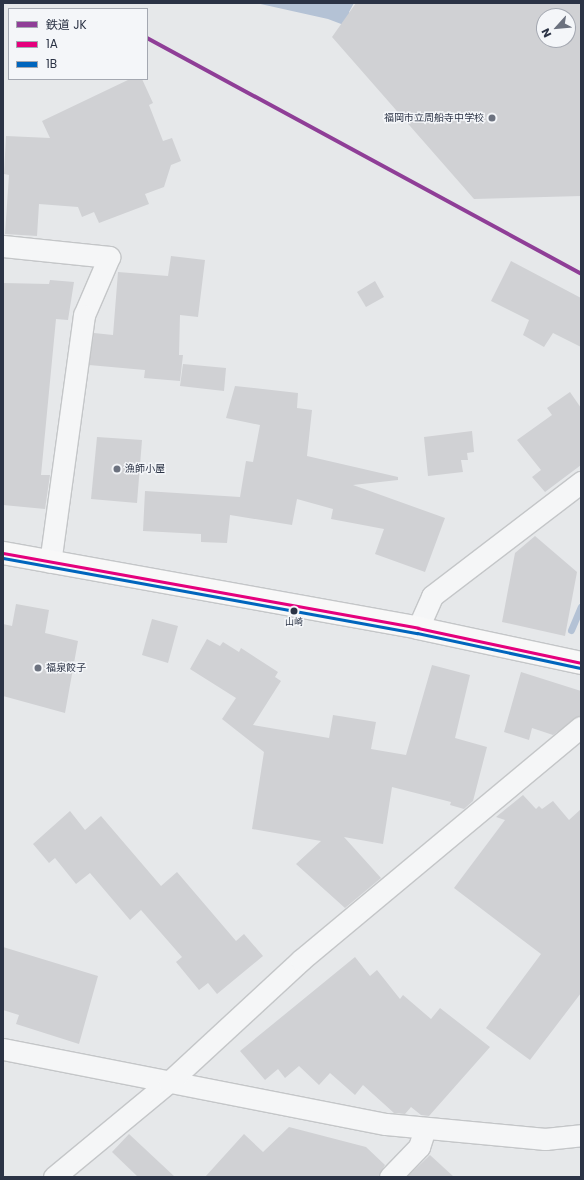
<!DOCTYPE html>
<meta charset="utf-8">
<style>
body{margin:0}
#map{position:relative;width:584px;height:1180px;overflow:hidden;background:#e6e8ea;font-family:Poppins,"Noto Sans JP",sans-serif}
div>[style]{position:absolute}
[style*='--x']{left:calc(var(--x)*1px);top:calc(var(--y)*1px);width:calc(var(--w)*1px);rotate:calc(var(--a)*1deg)}
.water>*{inset:0;background:#b4c2d5}
.stream>*{height:7px;margin:-3.5px;padding:0 3.5px;transform-origin:3.5px;border-radius:3.5px;background:#b4c2d5}
.building>*{inset:0;background:#d0d1d4}
.roads{filter:drop-shadow(1px 0 #c4c6c8) drop-shadow(-1px 0 #c4c6c8) drop-shadow(0 1px #c4c6c8) drop-shadow(0 -1px #c4c6c8)}
.street>*{height:21px;margin:-10.5px;padding:0 10.5px;transform-origin:10.5px;border-radius:10.5px;background:#f5f6f7}
.highway>*{height:22px;margin:-11px;padding:0 11px;transform-origin:11px;border-radius:11px;background:#f8f8f8}
.bus-1>*{height:3px;margin:-1.5px;padding:0 1.5px;transform-origin:1.5px;border-radius:1.5px;background:#e5007d}
.bus-2>*{height:3px;margin:-1.5px;padding:0 1.5px;transform-origin:1.5px;border-radius:1.5px;background:#0065bd}
.rail-1>*{height:4px;margin:-2px;padding:0 2px;transform-origin:2px;border-radius:2px;background:#8f3e97}
.dots>*{width:11px;height:11px;translate:-50% -50%;box-sizing:border-box;border:2px solid #f4f6f9;border-radius:50%}
span{translate:-50% -50%;white-space:nowrap;text-align:center;line-height:1.15;-webkit-text-stroke:3px #f4f6f9;paint-order:stroke}
.bus-label{font-size:9px;color:#2b3345}
.poi-label{font-size:10px;color:#2b3345}
.right{translate:-100% -50%;text-align:right}
.left{translate:0 -50%;text-align:left}
.frame{position:absolute;inset:0;border:4px solid #2b3345;pointer-events:none}
.legend{position:absolute;left:8px;top:8px;width:140px;height:72px;box-sizing:border-box;background:#f4f6f9;border:1px solid #a4a8b1;margin:0;padding:5px 7px;list-style:none;font-size:12px;color:#2b3345}
.legend li{display:flex;align-items:center;gap:8px;height:20px}
.legend b{width:20px;border:1px solid #a4a8b1}
.north{position:absolute;left:536px;top:8px;width:40px;height:40px;box-sizing:border-box;background:#f4f6f9;border:1px solid #a4a8b1;border-radius:50%;rotate:243deg;font-size:11px;font-weight:700;line-height:16px;text-align:center;color:#2b3345}
.north::after{content:'';display:block;margin:auto;width:14px;height:18px;background:#6c727f;clip-path:polygon(50% 0,100% 100%,50% 72%,0 100%)}
</style>
<div id="map">
<div class="water">
<div style="clip-path:polygon(256px 3px,354px 3px,349px 12px,357px 30px,328px 19px)"></div>
</div>
<div class="stream">
<div style="--x:571;--y:630;--w:25;--a:-67"></div>
</div>
<div class="building">
<div style="clip-path:polygon(evenodd,356px 3px,581px 3px,581px 196px,474px 199px,332px 37px,356px 3px,544px 16px,568px 16px,568px 40px,544px 40px,544px 16px)"></div>
<div style="clip-path:polygon(130px 79px,142px 79px,153px 103px,149px 105px,163px 141px,172px 138px,181px 161px,171px 165px,164px 187px,145px 194px,149px 204px,99px 223px,94px 212px,82px 217px,78px 207px,39px 204px,37px 236px,5px 234px,9px 175px,4px 174px,6px 136px,50px 138px,42px 121px)"></div>
<div style="clip-path:polygon(171px 256px,205px 260px,198px 317px,180px 315px,179px 355px,183px 355px,180px 381px,144px 378px,145px 370px,89px 365px,94px 333px,113px 335px,118px 272px,168px 276px)"></div>
<div style="clip-path:polygon(511px 261px,581px 298px,581px 347px,553px 333px,544px 347px,523px 335px,529px 320px,491px 301px)"></div>
<div style="clip-path:polygon(50px 280px,74px 282px,68px 320px,56px 319px,41px 475px,50px 475px,45px 509px,3px 505px,3px 283px,49px 284px)"></div>
<div style="clip-path:polygon(375px 281px,384px 297px,366px 307px,357px 292px)"></div>
<div style="clip-path:polygon(183px 364px,226px 368px,224px 391px,180px 386px)"></div>
<div style="clip-path:polygon(235px 386px,298px 393px,297px 408px,312px 410px,307px 456px,398px 477px,398px 480px,353px 485px,445px 518px,425px 572px,375px 554px,384px 529px,331px 519px,333px 509px,297px 499px,292px 525px,230px 515px,227px 543px,201px 542px,201px 534px,143px 531px,145px 491px,240px 497px,246px 461px,253px 462px,260px 425px,226px 418px)"></div>
<div style="clip-path:polygon(570px 392px,581px 408px,581px 465px,545px 492px,532px 477px,541px 470px,517px 440px,552px 415px,547px 408px)"></div>
<div style="clip-path:polygon(472px 431px,474px 452px,467px 453px,468px 460px,461px 460px,463px 472px,428px 476px,424px 437px)"></div>
<div style="clip-path:polygon(97px 437px,142px 440px,137px 503px,91px 499px)"></div>
<div style="clip-path:polygon(535px 536px,577px 572px,565px 636px,502px 622px,515px 553px)"></div>
<div style="clip-path:polygon(16px 604px,49px 610px,45px 633px,78px 641px,65px 713px,3px 696px,3px 624px,12px 626px)"></div>
<div style="clip-path:polygon(152px 619px,178px 626px,168px 663px,142px 655px)"></div>
<div style="clip-path:polygon(207px 639px,220px 646px,223px 642px,239px 652px,241px 648px,278px 672px,275px 677px,281px 681px,253px 725px,329px 738px,333px 715px,376px 722px,371px 749px,406px 755px,432px 665px,470px 675px,455px 738px,487px 747px,473px 801px,464px 809px,450px 805px,451px 802px,392px 787px,383px 844px,344px 837px,381px 878px,345px 908px,296px 864px,321px 841px,252px 829px,264px 752px,222px 719px,236px 698px,190px 669px)"></div>
<div style="clip-path:polygon(521px 672px,581px 691px,581px 715px,553px 735px,532px 728px,529px 740px,504px 732px)"></div>
<div style="clip-path:polygon(523px 795px,536px 809px,539px 806px,542px 809px,553px 801px,569px 820px,581px 809px,581px 993px,530px 1060px,486px 1028px,541px 954px,454px 888px,505px 820px,496px 817px)"></div>
<div style="clip-path:polygon(70px 811px,85px 830px,101px 816px,161px 886px,177px 872px,236px 941px,244px 934px,263px 956px,217px 994px,208px 983px,199px 990px,176px 962px,182px 957px,141px 910px,130px 920px,90px 873px,76px 884px,55px 858px,49px 863px,33px 844px)"></div>
<div style="clip-path:polygon(3px 947px,98px 976px,79px 1044px,16px 1024px,19px 1015px,3px 1010px)"></div>
<div style="clip-path:polygon(355px 957px,370px 976px,377px 970px,400px 999px,403px 995px,431px 1019px,440px 1008px,490px 1047px,429px 1116px,421px 1115px,411px 1107px,405px 1114px,394px 1113px,363px 1085px,355px 1095px,330px 1073px,319px 1085px,299px 1066px,285px 1078px,278px 1069px,265px 1080px,240px 1051px)"></div>
<div style="clip-path:polygon(289px 1127px,366px 1147px,385px 1165px,378px 1177px,205px 1177px,244px 1134px,263px 1152px)"></div>
<div style="clip-path:polygon(129px 1134px,175px 1177px,138px 1177px,112px 1152px)"></div>
<div style="clip-path:polygon(430px 1155px,454px 1177px,407px 1177px)"></div>
</div>
<div class="roads">
<div class="street">
<div style="--x:3;--y:246;--w:107;--a:5.9"></div>
<div style="--x:109;--y:257;--w:63;--a:113.3"></div>
<div style="--x:84;--y:315;--w:249;--a:97.8"></div>
<div style="--x:418;--y:628;--w:35;--a:-66"></div>
<div style="--x:432;--y:596;--w:188;--a:-37.4"></div>
<div style="--x:3;--y:1049;--w:390;--a:11.1"></div>
<div style="--x:386;--y:1124;--w:160;--a:5.4"></div>
<div style="--x:545;--y:1139;--w:36;--a:-6"></div>
<div style="--x:54;--y:1177;--w:149;--a:-39.6"></div>
<div style="--x:169;--y:1082;--w:180;--a:-42.7"></div>
<div style="--x:301;--y:960;--w:364;--a:-39.8"></div>
<div style="--x:390;--y:1177;--w:42;--a:-46"></div>
<div style="--x:419;--y:1147;--w:20;--a:-72"></div>
</div>
<div class="highway">
<div style="--x:3;--y:553;--w:422;--a:10.2"></div>
<div style="--x:418;--y:628;--w:167;--a:12.1"></div>
</div>
</div>
<div class="bus-1">
<div style="--x:3;--y:553;--w:422;--a:10.2"></div>
<div style="--x:418;--y:628;--w:167;--a:12.1"></div>
</div>
<div class="bus-2">
<div style="--x:3;--y:558;--w:421;--a:10.3"></div>
<div style="--x:417;--y:633;--w:167;--a:12.1"></div>
</div>
<div class="rail-1">
<div style="--x:147;--y:38;--w:494;--a:28.5"></div>
</div>
<div class="dots">
<div style="left:492px;top:118px;background:#6c727f"></div>
<div style="left:117px;top:469px;background:#6c727f"></div>
<div style="left:294px;top:611px;background:#2b3345"></div>
<div style="left:38px;top:668px;background:#6c727f"></div>
</div>
<div class="bus-label">
<span style="left:294px;top:622px">山崎</span>
</div>
<div class="poi-label">
<span class="right" style="left:484px;top:118px">福岡市立周船寺中学校</span>
<span class="left" style="left:125px;top:469px">漁師小屋</span>
<span class="left" style="left:46px;top:668px">福泉餃子</span>
</div>
<div class="frame"></div>
<ul class="legend">
<li><b style="height:5px;background:#8f3e97"></b>鉄道 JK</li>
<li><b style="height:5px;background:#e5007d"></b>1A</li>
<li><b style="height:5px;background:#0065bd"></b>1B</li>
</ul>
<div class="north">N</div>
</div>
